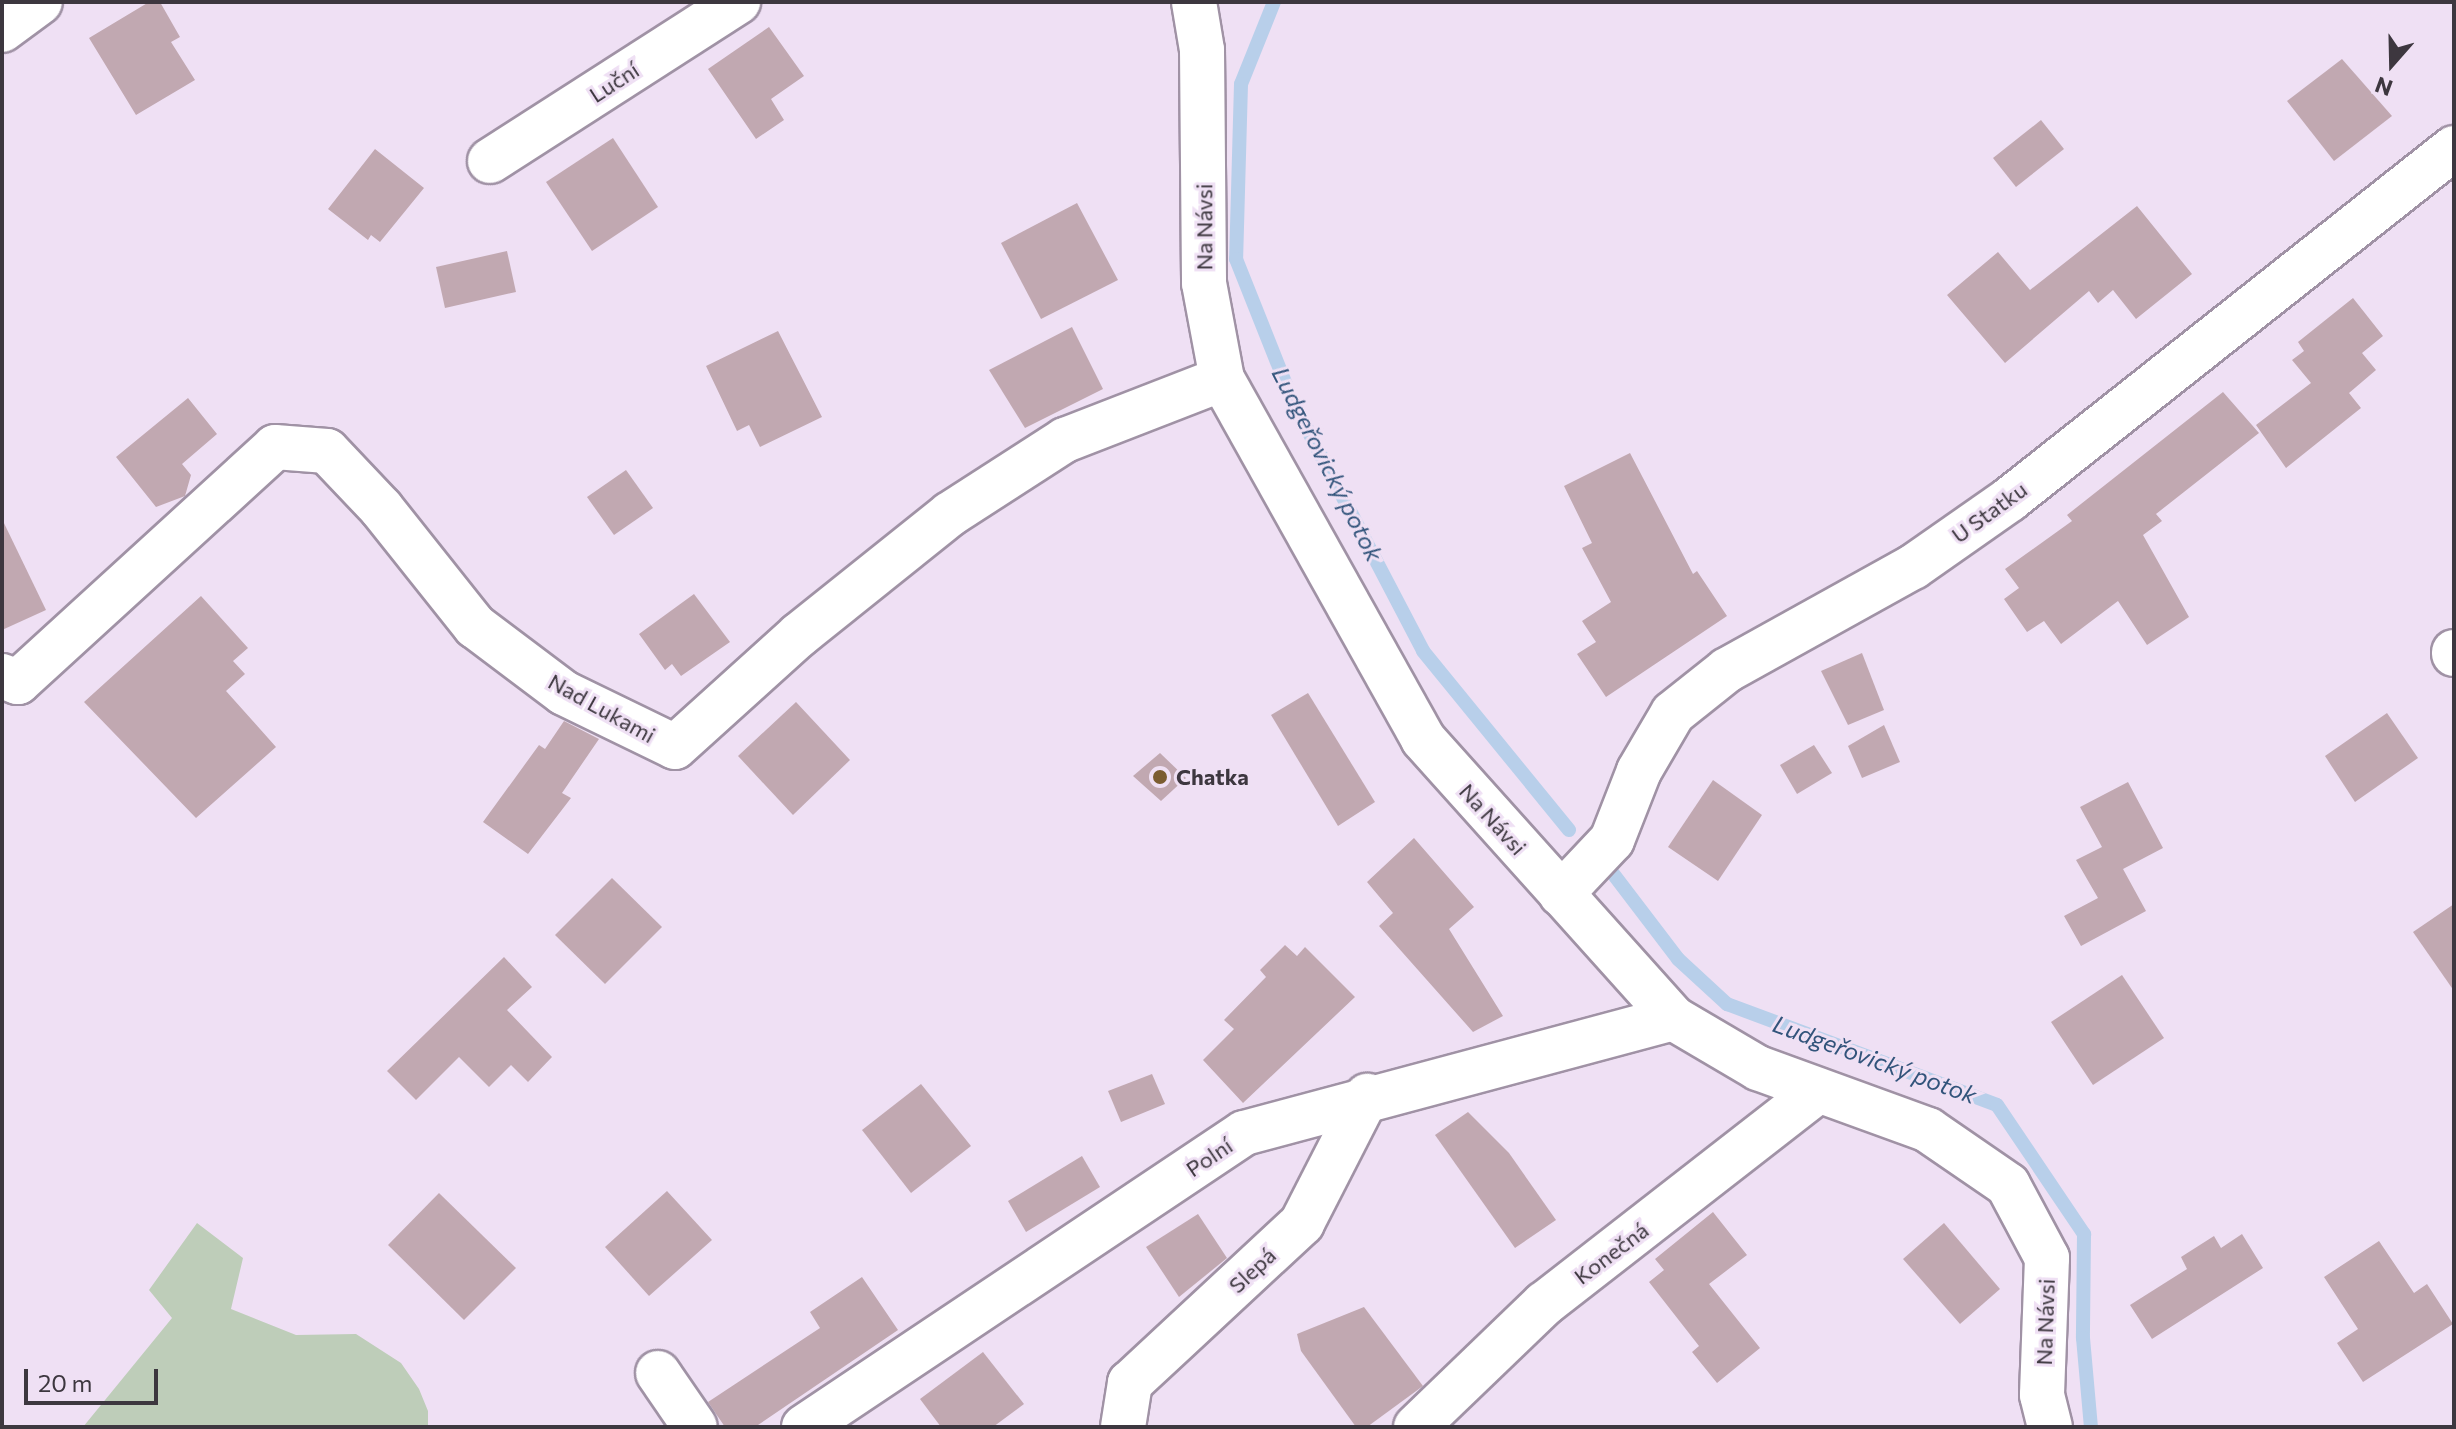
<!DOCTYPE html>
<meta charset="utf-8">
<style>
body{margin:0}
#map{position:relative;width:2456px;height:1429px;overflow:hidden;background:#efe0f4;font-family:Commissioner,sans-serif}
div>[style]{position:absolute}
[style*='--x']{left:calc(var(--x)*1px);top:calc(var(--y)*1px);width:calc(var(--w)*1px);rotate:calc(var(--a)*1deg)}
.green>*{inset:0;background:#becdb9}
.stream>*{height:14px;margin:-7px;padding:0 7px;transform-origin:7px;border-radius:7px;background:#b8cfea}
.building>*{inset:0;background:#c1a8b1}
.roads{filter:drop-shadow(2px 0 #a092a5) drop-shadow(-2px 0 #a092a5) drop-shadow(0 2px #a092a5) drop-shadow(0 -2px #a092a5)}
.minor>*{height:44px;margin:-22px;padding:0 22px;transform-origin:22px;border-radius:22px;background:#fff}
.dots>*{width:22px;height:22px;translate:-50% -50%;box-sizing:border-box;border:4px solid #efe0f4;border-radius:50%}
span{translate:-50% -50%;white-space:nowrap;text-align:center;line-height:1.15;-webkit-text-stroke:6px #efe0f4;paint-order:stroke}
.street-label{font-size:22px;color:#3d373f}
.poi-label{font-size:22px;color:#3d373f;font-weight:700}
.left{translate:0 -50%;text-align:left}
.water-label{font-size:24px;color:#32547b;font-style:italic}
.frame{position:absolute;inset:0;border:4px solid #3d373f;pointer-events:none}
.north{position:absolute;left:2352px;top:24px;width:80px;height:80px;-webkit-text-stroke:6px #efe0f4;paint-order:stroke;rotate:200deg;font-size:22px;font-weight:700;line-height:32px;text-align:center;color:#3d373f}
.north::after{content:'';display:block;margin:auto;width:28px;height:36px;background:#3d373f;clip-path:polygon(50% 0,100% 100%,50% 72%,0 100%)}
.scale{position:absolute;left:24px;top:1369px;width:134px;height:36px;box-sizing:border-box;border:4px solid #3d373f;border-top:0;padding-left:10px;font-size:24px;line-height:28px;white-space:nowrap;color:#3d373f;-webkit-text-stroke:6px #efe0f4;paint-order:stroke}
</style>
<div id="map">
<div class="green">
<div style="clip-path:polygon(197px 1223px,243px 1258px,231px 1309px,296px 1335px,356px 1334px,401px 1363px,419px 1389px,428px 1411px,428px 1427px,83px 1427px,172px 1318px,149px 1290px)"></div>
</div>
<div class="stream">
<div style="--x:1274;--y:2;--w:88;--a:111.9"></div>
<div style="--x:1241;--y:84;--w:175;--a:91.6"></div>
<div style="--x:1236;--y:259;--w:152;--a:68.3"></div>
<div style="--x:1292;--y:400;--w:283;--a:62.4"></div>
<div style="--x:1423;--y:651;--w:231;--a:50.8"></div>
<div style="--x:1611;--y:871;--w:111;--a:52.7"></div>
<div style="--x:1678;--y:959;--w:67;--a:42.6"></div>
<div style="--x:1727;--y:1004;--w:288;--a:20.5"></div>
<div style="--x:1997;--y:1105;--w:156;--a:56"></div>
<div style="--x:2084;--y:1234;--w:104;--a:90.6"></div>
<div style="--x:2083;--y:1338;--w:89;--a:84.9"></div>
</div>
<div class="building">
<div style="clip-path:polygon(149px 2px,160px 2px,180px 37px,171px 42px,195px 80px,136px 115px,89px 38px)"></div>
<div style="clip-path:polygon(769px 27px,804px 76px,771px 99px,784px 120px,756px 139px,708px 69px)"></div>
<div style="clip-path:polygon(2342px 59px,2392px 116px,2334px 161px,2287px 101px)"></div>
<div style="clip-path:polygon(2041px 120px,2064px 149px,2016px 187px,1993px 158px)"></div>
<div style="clip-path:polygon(613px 138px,658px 207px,592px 251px,546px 182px)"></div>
<div style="clip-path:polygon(375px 149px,424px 188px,380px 242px,371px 235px,368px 240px,328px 209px)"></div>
<div style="clip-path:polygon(1077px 203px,1118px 280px,1041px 319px,1001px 243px)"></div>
<div style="clip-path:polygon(2137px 206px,2192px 274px,2136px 319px,2113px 290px,2098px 303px,2089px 291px,2005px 363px,1947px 295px,1998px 252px,2030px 290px)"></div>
<div style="clip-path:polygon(507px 251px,516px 292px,445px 308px,436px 267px)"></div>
<div style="clip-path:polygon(2353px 298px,2383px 336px,2362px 353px,2376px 370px,2349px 393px,2361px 408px,2286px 468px,2256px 425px,2311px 383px,2292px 360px,2304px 351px,2298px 342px)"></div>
<div style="clip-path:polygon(1072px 327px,1103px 389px,1025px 428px,989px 370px)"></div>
<div style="clip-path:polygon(778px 331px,822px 417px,760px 447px,749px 425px,737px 431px,706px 366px)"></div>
<div style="clip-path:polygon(2223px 392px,2259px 433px,2156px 514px,2162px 521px,2143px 535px,2189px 617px,2147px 645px,2118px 601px,2061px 644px,2044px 621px,2027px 632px,2004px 599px,2019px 588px,2005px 569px,2072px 521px,2067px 515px)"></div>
<div style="clip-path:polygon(188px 398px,217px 434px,182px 464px,191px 475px,185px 496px,156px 507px,116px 457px)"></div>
<div style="clip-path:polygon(1630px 453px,1693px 574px,1697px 571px,1727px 616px,1606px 697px,1577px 654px,1596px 642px,1582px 621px,1611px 602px,1582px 548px,1592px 543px,1564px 486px)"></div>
<div style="clip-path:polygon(626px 470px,653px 508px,614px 535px,587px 497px)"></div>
<div style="clip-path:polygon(2px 519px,46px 610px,2px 630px)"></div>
<div style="clip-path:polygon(694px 594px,730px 642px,681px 676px,672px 664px,665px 670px,639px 634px)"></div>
<div style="clip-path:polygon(201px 596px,248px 648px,233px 661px,245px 674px,226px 691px,276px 747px,196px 818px,84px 702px)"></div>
<div style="clip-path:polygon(1862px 653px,1884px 710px,1848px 725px,1821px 671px)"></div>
<div style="clip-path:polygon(1308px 693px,1375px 802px,1338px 826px,1271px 715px)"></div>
<div style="clip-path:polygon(796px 702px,850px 760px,793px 815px,738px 756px)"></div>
<div style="clip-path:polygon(2387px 713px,2418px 758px,2355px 802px,2325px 756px)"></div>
<div style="clip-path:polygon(564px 721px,599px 739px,562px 793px,571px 798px,528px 854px,483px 822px,539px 745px,545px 749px)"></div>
<div style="clip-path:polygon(1884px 725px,1900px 762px,1862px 778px,1848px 746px)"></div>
<div style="clip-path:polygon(1814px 745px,1832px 773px,1797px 794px,1780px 765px)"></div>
<div style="clip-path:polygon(1160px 753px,1186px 778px,1161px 801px,1133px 776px)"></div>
<div style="clip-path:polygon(1713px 780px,1762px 815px,1718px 881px,1668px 847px)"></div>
<div style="clip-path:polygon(2128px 782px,2163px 848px,2123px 869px,2146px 911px,2081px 946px,2064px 916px,2098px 898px,2076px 860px,2102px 847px,2080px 807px)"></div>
<div style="clip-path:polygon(1414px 838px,1474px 907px,1449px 929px,1503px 1016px,1473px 1032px,1379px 926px,1393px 913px,1367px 882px)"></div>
<div style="clip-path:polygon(612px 878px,662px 927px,605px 984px,555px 935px)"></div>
<div style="clip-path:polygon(2454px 904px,2454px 991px,2413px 932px)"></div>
<div style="clip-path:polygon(1285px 945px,1297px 956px,1305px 947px,1355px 997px,1243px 1103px,1203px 1060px,1234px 1029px,1224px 1020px,1266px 977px,1260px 970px)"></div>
<div style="clip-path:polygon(504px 957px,532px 987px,507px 1010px,552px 1057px,528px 1082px,511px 1065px,489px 1087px,459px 1057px,416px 1100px,387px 1071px)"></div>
<div style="clip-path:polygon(2122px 975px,2164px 1038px,2093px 1085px,2051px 1022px)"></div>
<div style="clip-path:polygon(1152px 1074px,1165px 1104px,1121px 1122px,1108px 1091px)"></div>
<div style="clip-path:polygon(921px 1084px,971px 1146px,911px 1193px,862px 1130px)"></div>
<div style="clip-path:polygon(1468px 1112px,1509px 1153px,1556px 1220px,1515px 1248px,1435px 1135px)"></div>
<div style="clip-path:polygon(1082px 1156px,1100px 1187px,1026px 1232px,1008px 1201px)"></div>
<div style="clip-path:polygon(667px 1191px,712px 1240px,649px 1296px,605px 1247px)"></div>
<div style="clip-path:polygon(439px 1193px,516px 1268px,464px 1320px,388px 1245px)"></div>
<div style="clip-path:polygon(1713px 1212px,1747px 1255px,1709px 1284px,1760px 1348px,1717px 1383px,1692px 1352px,1699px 1346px,1649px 1282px,1664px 1270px,1655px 1259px)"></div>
<div style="clip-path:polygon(1198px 1214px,1227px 1258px,1179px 1297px,1146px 1247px)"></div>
<div style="clip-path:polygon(1944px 1223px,2000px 1289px,1960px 1324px,1903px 1259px)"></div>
<div style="clip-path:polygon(2242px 1234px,2263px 1268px,2152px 1339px,2130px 1305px,2187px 1269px,2181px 1257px,2214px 1236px,2221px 1248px)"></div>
<div style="clip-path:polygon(2379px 1241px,2414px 1293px,2427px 1284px,2453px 1324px,2363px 1382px,2337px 1343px,2358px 1329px,2324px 1277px)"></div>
<div style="clip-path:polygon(862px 1277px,898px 1330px,755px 1427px,725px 1427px,708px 1402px,820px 1328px,810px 1312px)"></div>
<div style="clip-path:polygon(1364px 1307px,1423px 1386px,1367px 1427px,1356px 1427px,1301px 1351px,1297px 1334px)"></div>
<div style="clip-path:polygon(983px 1352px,1024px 1404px,993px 1427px,941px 1427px,920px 1399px)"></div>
</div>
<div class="roads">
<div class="minor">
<div style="--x:1194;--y:2;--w:49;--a:80.5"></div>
<div style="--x:1202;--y:50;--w:233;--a:89.5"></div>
<div style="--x:1204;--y:283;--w:98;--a:79.4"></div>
<div style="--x:1222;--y:379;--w:412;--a:60.8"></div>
<div style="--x:1423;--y:739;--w:375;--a:48.1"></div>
<div style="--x:1673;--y:1018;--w:99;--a:30.5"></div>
<div style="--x:1758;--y:1068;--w:181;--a:20"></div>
<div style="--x:1928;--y:1130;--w:97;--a:34.5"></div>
<div style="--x:2008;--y:1185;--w:83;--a:61.9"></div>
<div style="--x:2047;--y:1258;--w:137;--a:92.1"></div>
<div style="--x:2042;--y:1395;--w:33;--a:76"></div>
<div style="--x:2;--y:30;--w:47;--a:-36.4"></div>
<div style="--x:490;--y:161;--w:295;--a:-32.7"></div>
<div style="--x:2454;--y:652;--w:2;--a:90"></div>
<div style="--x:2;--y:676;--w:17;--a:21"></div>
<div style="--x:18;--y:682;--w:348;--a:-42.4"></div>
<div style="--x:275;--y:447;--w:52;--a:4.4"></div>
<div style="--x:327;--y:451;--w:79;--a:46.5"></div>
<div style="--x:381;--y:508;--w:151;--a:51.5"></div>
<div style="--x:475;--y:626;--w:111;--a:37"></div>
<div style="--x:564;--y:693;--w:123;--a:25.9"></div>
<div style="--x:675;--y:747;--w:167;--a:-42.1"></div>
<div style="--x:799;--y:635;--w:193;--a:-38.7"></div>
<div style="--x:950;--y:514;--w:137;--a:-32.8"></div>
<div style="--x:1065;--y:440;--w:168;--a:-21.2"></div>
<div style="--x:1561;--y:894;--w:74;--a:-46.6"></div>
<div style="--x:1612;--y:840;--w:74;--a:-68.6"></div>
<div style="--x:1639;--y:771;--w:67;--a:-59.6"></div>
<div style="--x:1673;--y:713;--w:69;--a:-38.5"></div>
<div style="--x:1727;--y:670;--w:213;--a:-29"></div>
<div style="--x:1913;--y:567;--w:118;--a:-35"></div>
<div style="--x:2010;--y:499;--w:566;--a:-38.33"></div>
<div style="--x:658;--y:1373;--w:65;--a:55.6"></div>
<div style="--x:804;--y:1427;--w:529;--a:-33.75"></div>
<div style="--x:1244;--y:1133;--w:444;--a:-15"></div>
<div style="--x:1123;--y:1427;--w:45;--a:-81"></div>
<div style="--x:1130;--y:1383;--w:235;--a:-42.9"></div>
<div style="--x:1302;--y:1223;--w:143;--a:-62.9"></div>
<div style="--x:1416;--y:1427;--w:178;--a:-43.9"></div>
<div style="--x:1544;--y:1304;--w:347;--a:-37.9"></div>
</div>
</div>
<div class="dots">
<div style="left:1160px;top:777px;background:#7b5d31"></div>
</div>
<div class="street-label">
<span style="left:614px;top:82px;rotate:-33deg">Luční</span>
<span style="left:1204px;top:227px;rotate:-90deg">Na Návsi</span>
<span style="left:1989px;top:512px;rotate:-36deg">U Statku</span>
<span style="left:602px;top:708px;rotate:29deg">Nad Lukami</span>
<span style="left:1493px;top:819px;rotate:48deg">Na Návsi</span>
<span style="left:1209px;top:1157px;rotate:-34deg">Polní</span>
<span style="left:1611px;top:1253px;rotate:-37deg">Konečná</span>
<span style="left:1252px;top:1270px;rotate:-43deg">Slepá</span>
<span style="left:2045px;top:1322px;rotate:-88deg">Na Návsi</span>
</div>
<div class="poi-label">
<span class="left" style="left:1176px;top:777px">Chatka</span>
</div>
<div class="water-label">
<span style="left:1328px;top:464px;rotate:63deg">Ludgeřovický potok</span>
<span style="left:1875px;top:1059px;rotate:20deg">Ludgeřovický potok</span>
</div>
<div class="frame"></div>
<div class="north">N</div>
<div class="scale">20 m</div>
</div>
